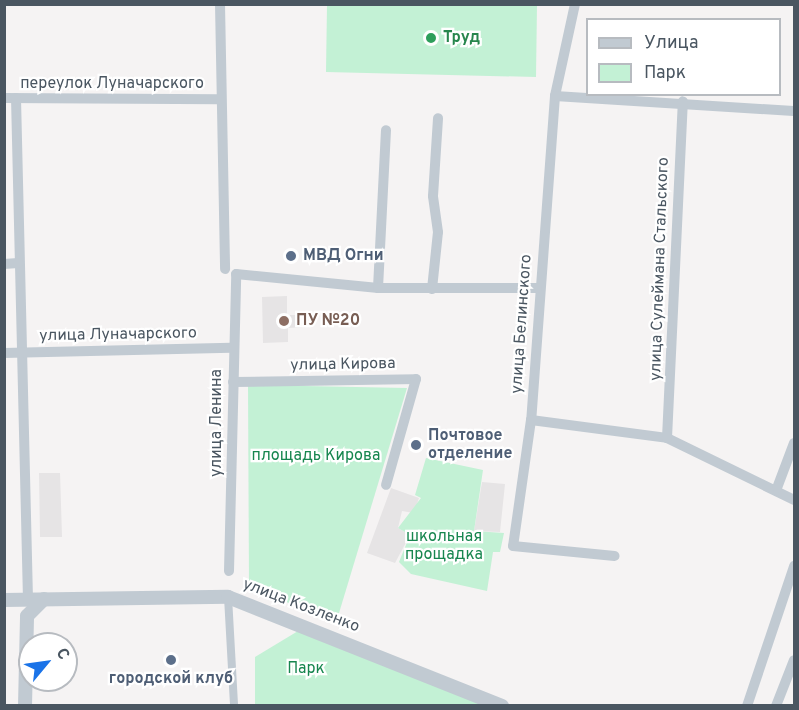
<!DOCTYPE html>
<meta charset="utf-8">
<style>
body{margin:0}
#map{position:relative;width:799px;height:710px;overflow:hidden;background:#f5f3f3;font-family:Overpass,sans-serif}
div>[style]{position:absolute}
[style*='--x']{left:calc(var(--x)*1px);top:calc(var(--y)*1px);width:calc(var(--w)*1px);rotate:calc(var(--a)*1deg)}
.education>*{inset:0;background:#e6e4e5}
.green>*{inset:0;background:#c3f1d5}
.pedestrian>*{height:8px;margin:-4px;padding:0 4px;transform-origin:4px;border-radius:4px;background:#c1cad2}
.minor>*{height:10px;margin:-5px;padding:0 5px;transform-origin:5px;border-radius:5px;background:#c1cad2}
.tertiary>*{height:14px;margin:-7px;padding:0 7px;transform-origin:7px;border-radius:7px;background:#c1cad2}
.dots>*{width:16px;height:16px;translate:-50% -50%;box-sizing:border-box;border:3px solid #fff;border-radius:50%}
span{translate:-50% -50%;white-space:nowrap;text-align:center;line-height:1.15;-webkit-text-stroke:4.5px #fff;paint-order:stroke}
.leisure-label{font-size:16px;color:#27864d;font-weight:700}
.left{translate:0 -50%;text-align:left}
.street-label{font-size:16px;color:#4a5661}
.service-label{font-size:16px;color:#4e5e75;font-weight:700}
.education-label{font-size:16px;color:#785e54;font-weight:700}
.park-label{font-size:16px;color:#17864f}
.frame{position:absolute;inset:0;border:6px solid #4a5661;pointer-events:none}
.legend{position:absolute;left:586px;top:18px;width:195px;height:78px;box-sizing:border-box;background:#fff;border:2px solid #b7bbc0;margin:0;padding:8px 10px;list-style:none;font-size:18px;color:#4a5661}
.legend li{display:flex;align-items:center;gap:12px;height:30px}
.legend b{width:30px;border:2px solid #b7bbc0}
.north{position:absolute;left:18px;top:632px;width:60px;height:60px;box-sizing:border-box;background:#fff;border:2px solid #b7bbc0;border-radius:50%;rotate:61deg;font-size:16px;font-weight:700;line-height:24px;text-align:center;color:#4a5661}
.north::after{content:'';display:block;margin:auto;width:21px;height:27px;background:#1a73e8;clip-path:polygon(50% 0,100% 100%,50% 72%,0 100%)}
</style>
<div id="map">
<div class="education">
<div style="clip-path:polygon(287px 296px,287px 315px,305px 315px,306px 327px,288px 328px,288px 342px,263px 343px,262px 297px)"></div>
<div style="clip-path:polygon(39px 473px,60px 473px,62px 537px,40px 537px)"></div>
<div style="clip-path:polygon(482px 482px,505px 484px,500px 532px,474px 531px)"></div>
<div style="clip-path:polygon(391px 488px,419px 498px,414px 513px,402px 511px,398px 528px,410px 535px,395px 563px,367px 553px)"></div>
</div>
<div class="green">
<div style="clip-path:polygon(327px 5px,537px 5px,536px 77px,326px 72px)"></div>
<div style="clip-path:polygon(248px 385px,407px 388px,336px 623px,249px 586px)"></div>
<div style="clip-path:polygon(426px 458px,483px 470px,474px 531px,504px 533px,500px 552px,493px 552px,487px 591px,411px 574px,399px 562px,410px 535px,398px 528px,421px 498px,415px 495px)"></div>
<div style="clip-path:polygon(303px 628px,486px 706px,255px 706px,255px 657px)"></div>
</div>
<div class="pedestrian">
<div style="--x:228;--y:597;--w:109;--a:86.8"></div>
</div>
<div class="minor">
<div style="--x:220;--y:4;--w:265;--a:88.9"></div>
<div style="--x:575;--y:4;--w:94;--a:102.3"></div>
<div style="--x:555;--y:96;--w:325;--a:94.2"></div>
<div style="--x:531;--y:420;--w:127;--a:98.1"></div>
<div style="--x:513;--y:546;--w:102;--a:5.6"></div>
<div style="--x:555;--y:96;--w:239;--a:3.6"></div>
<div style="--x:4;--y:98;--w:215;--a:0.3"></div>
<div style="--x:16;--y:98;--w:501;--a:88.63"></div>
<div style="--x:4;--y:264;--w:14;--a:-4"></div>
<div style="--x:378;--y:288;--w:158;--a:-87.1"></div>
<div style="--x:432;--y:289;--w:57;--a:-84"></div>
<div style="--x:438;--y:232;--w:36;--a:-98"></div>
<div style="--x:433;--y:196;--w:78;--a:-86.3"></div>
<div style="--x:4;--y:353;--w:227;--a:-1.3"></div>
<div style="--x:233;--y:382;--w:183;--a:-0.9"></div>
<div style="--x:416;--y:379;--w:110;--a:105.8"></div>
<div style="--x:531;--y:420;--w:137;--a:7.5"></div>
<div style="--x:667;--y:438;--w:141;--a:26"></div>
<div style="--x:667;--y:438;--w:337;--a:-87.3"></div>
<div style="--x:777;--y:488;--w:48;--a:-69.3"></div>
<div style="--x:229;--y:571;--w:297;--a:-88.6"></div>
<div style="--x:236;--y:274;--w:143;--a:5.6"></div>
<div style="--x:378;--y:288;--w:159;--a:0"></div>
<div style="--x:747;--y:706;--w:148;--a:-71.4"></div>
<div style="--x:776;--y:706;--w:49;--a:-68.6"></div>
</div>
<div class="tertiary">
<div style="--x:4;--y:600;--w:224;--a:-0.8"></div>
<div style="--x:228;--y:597;--w:295;--a:21.7"></div>
<div style="--x:25;--y:706;--w:90;--a:-88.7"></div>
<div style="--x:27;--y:616;--w:24;--a:-45"></div>
</div>
<div class="dots">
<div style="left:431px;top:38px;background:#2e9e5b"></div>
<div style="left:291px;top:256px;background:#5c6f8a"></div>
<div style="left:284px;top:321px;background:#8d6e63"></div>
<div style="left:416px;top:445px;background:#5c6f8a"></div>
<div style="left:171px;top:660px;background:#5c6f8a"></div>
</div>
<div class="leisure-label">
<span class="left" style="left:443px;top:38px">Труд</span>
</div>
<div class="street-label">
<span style="left:112px;top:84px">переулок Луначарского</span>
<span style="left:660px;top:269px;rotate:-88deg">улица Сулеймана Стальского</span>
<span style="left:522px;top:324px;rotate:-86deg">улица Белинского</span>
<span style="left:118px;top:335px;rotate:-1deg">улица Луначарского</span>
<span style="left:343px;top:365px;rotate:-1deg">улица Кирова</span>
<span style="left:217px;top:423px;rotate:-90deg">улица Ленина</span>
<span style="left:301px;top:606px;rotate:21deg">улица Козленко</span>
</div>
<div class="service-label">
<span class="left" style="left:303px;top:256px">МВД Огни</span>
<span class="left" style="left:428px;top:445px">Почтовое<br>отделение</span>
<span style="left:171px;top:679px">городской клуб</span>
</div>
<div class="education-label">
<span class="left" style="left:296px;top:321px">ПУ №20</span>
</div>
<div class="park-label">
<span style="left:316px;top:456px">площадь Кирова</span>
<span style="left:444px;top:546px">школьная<br>прощадка</span>
<span style="left:306px;top:669px">Парк</span>
</div>
<div class="frame"></div>
<ul class="legend">
<li><b style="height:8px;background:#c1cad2"></b>Улица</li>
<li><b style="height:16px;background:#c3f1d5"></b>Парк</li>
</ul>
<div class="north">С</div>
</div>
